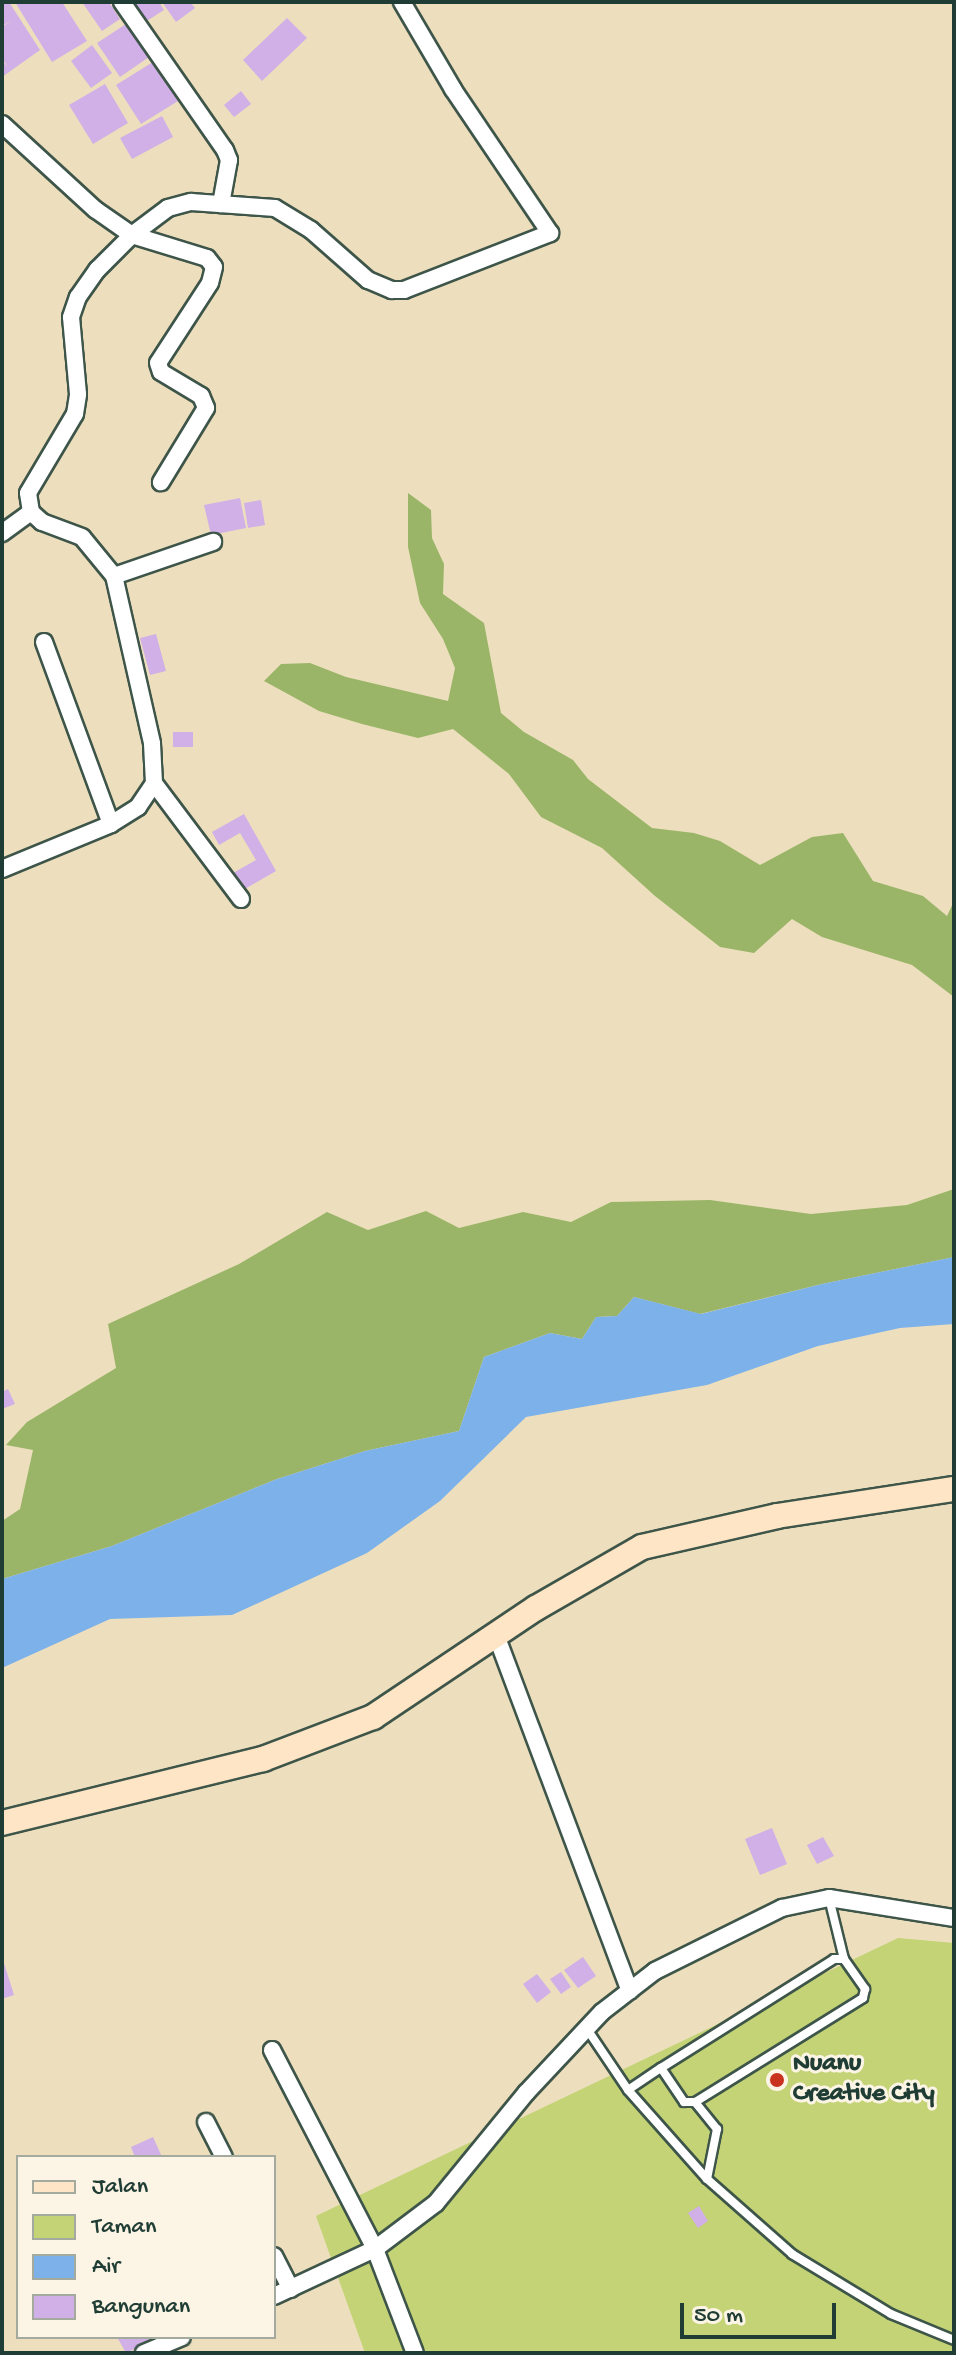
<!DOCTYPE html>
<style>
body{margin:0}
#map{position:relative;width:956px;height:2355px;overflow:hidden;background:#eddfbe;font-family:"Gochi Hand",sans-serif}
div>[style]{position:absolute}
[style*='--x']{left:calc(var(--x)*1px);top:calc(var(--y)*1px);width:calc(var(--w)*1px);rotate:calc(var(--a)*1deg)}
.green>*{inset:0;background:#c3d376}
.forest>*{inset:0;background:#9ab567}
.water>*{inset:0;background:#7db1ea}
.building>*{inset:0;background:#d1afe7}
.roads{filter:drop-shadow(2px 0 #3e5549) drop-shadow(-2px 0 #3e5549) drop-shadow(0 2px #3e5549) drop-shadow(0 -2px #3e5549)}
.lane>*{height:8px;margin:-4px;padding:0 4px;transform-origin:4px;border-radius:4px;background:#fff}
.street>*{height:16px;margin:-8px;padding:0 8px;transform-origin:8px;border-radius:8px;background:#fff}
.secondary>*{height:24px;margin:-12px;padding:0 12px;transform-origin:12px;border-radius:12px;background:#fee5c5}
.dots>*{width:22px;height:22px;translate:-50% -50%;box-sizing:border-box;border:4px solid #fcf5e5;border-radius:50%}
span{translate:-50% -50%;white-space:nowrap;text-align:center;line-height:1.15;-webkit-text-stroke:6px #fcf5e5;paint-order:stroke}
.poi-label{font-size:26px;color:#1f3d34;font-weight:700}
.left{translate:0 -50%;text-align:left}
.frame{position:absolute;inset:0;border:4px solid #1f3d34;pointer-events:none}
.legend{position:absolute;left:16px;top:2155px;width:260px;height:184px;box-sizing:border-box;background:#fcf5e5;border:2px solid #a4ab9e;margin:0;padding:10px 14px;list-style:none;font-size:24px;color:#1f3d34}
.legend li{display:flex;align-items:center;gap:16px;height:40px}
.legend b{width:40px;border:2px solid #a4ab9e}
.scale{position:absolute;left:680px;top:2303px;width:156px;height:36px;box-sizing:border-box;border:4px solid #1f3d34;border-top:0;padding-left:10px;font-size:24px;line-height:28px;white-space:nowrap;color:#1f3d34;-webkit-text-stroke:6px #fcf5e5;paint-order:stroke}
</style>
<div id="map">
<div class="green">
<div style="clip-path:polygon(898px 1938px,954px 1943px,954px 2353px,365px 2353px,316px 2216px)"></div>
</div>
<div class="forest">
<div style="clip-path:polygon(408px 493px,431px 510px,432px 538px,444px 564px,443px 594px,484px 623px,501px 713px,524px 732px,573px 760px,588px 779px,652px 828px,694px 833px,720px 841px,760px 865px,812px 837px,843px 833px,873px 881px,923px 896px,947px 916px,954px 901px,954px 997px,912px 965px,822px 937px,792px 919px,754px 953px,720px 947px,655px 896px,602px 848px,541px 817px,509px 774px,453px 729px,418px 738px,362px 724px,319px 711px,264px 681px,281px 664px,310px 663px,346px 677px,448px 701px,455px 668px,443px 639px,420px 603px,408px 547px)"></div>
<div style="clip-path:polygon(954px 1189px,954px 1257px,822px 1284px,700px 1314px,634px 1297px,617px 1316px,596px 1317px,582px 1339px,550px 1333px,484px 1357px,459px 1431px,365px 1451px,277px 1479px,112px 1546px,2px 1579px,2px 1521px,20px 1509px,33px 1450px,6px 1445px,27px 1422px,116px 1368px,108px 1324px,239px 1264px,327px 1212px,368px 1230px,426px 1211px,459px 1228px,523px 1212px,571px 1222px,611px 1202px,710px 1200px,811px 1214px,907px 1205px)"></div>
</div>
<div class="water">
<div style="clip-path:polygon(954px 1257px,954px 1324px,900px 1328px,818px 1346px,707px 1385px,526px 1417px,440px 1501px,367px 1553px,232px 1615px,110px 1619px,2px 1668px,2px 1579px,112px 1546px,277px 1479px,365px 1451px,459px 1431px,484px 1357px,550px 1333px,582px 1339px,596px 1317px,617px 1316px,634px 1297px,701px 1314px,822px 1284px)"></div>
</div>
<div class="building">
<div style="clip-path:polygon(2px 2px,9px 2px,40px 50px,2px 77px,2px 61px,8px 67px,2px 59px,2px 27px,12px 20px,2px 26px)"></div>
<div style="clip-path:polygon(15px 2px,62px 2px,87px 41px,52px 62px)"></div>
<div style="clip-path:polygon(82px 2px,109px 2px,120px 19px,102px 31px)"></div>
<div style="clip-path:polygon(128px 2px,159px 2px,164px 10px,142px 24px)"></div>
<div style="clip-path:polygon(162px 2px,190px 2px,195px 8px,176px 22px)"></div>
<div style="clip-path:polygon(287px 18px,307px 38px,262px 81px,243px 60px)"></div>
<div style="clip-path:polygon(126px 24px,149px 57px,120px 77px,97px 43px)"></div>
<div style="clip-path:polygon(92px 45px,112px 73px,91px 88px,71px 61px)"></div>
<div style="clip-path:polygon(153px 62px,178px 101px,141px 124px,116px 85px)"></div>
<div style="clip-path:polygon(105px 84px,128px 123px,93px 144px,69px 105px)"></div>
<div style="clip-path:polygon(241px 91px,251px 104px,234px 117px,224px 105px)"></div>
<div style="clip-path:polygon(162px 116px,173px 137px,132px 159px,120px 138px)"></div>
<div style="clip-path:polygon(240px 498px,246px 528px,211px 535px,204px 505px)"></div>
<div style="clip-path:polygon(261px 500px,265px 525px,248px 528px,244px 503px)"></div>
<div style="clip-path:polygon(156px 634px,166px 671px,150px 675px,140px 638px)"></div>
<div style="clip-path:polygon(173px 732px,193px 732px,193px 747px,173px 747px)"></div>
<div style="clip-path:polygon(244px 814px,276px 871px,243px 890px,233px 873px,256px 860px,240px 833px,219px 845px,212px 832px)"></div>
<div style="clip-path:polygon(8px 1389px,15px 1404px,2px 1409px,2px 1392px)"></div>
<div style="clip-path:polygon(772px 1828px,787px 1864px,760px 1875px,745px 1839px)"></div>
<div style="clip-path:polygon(823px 1837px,834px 1856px,817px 1864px,807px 1845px)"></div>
<div style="clip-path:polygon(583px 1957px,596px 1976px,578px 1988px,564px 1970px)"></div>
<div style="clip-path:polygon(3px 1960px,14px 1995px,2px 1999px,2px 1961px)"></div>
<div style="clip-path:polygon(561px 1972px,571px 1987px,561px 1994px,550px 1979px)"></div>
<div style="clip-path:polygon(537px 1974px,551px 1992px,537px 2003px,523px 1984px)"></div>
<div style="clip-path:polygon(153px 2137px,162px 2157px,135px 2157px,131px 2147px)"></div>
<div style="clip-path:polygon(699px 2206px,708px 2221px,698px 2228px,688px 2213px)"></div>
<div style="clip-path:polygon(117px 2337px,158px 2337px,126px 2353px)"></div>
</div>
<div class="roads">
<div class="lane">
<div style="--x:829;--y:1898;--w:63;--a:76.2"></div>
<div style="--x:587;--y:2029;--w:73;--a:56.1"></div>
<div style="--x:628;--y:2090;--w:119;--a:48.4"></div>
<div style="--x:707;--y:2179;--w:113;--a:41.4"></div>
<div style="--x:792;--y:2254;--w:116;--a:31.2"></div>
<div style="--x:891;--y:2314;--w:68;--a:22.4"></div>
<div style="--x:628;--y:2090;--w:40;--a:-34"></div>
<div style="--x:661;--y:2068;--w:204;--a:-32.2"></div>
<div style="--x:834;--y:1959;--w:10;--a:0"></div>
<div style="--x:844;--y:1959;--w:37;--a:55"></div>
<div style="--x:865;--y:1989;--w:9;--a:103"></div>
<div style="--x:863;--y:1998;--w:198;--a:148.2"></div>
<div style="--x:695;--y:2102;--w:11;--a:180"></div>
<div style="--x:684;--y:2102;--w:41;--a:-124.1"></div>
<div style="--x:695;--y:2102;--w:35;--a:51"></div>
<div style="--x:717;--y:2129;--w:51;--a:101.3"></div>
</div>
<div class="street">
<div style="--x:122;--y:2;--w:180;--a:55.2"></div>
<div style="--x:225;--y:150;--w:11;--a:68"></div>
<div style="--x:229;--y:160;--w:45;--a:100.3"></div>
<div style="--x:2;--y:124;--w:127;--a:42.5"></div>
<div style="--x:96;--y:210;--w:44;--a:34.8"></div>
<div style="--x:132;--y:235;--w:78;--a:17"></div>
<div style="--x:207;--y:258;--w:11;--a:52"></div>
<div style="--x:214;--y:267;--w:16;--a:104"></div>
<div style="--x:210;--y:283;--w:95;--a:123"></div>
<div style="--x:158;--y:363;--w:9;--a:72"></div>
<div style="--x:161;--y:372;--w:47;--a:31"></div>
<div style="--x:201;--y:396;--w:13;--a:67"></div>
<div style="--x:206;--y:408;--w:87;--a:121.3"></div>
<div style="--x:2;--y:533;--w:36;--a:-36"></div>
<div style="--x:114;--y:576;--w:105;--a:-19"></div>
<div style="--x:44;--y:642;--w:194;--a:69.8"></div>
<div style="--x:2;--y:869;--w:118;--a:-22.4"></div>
<div style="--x:111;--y:824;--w:32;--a:-32"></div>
<div style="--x:138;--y:807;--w:29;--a:-56"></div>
<div style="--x:241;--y:899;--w:145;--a:-126.9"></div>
<div style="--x:154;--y:783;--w:40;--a:-92.9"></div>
<div style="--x:152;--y:743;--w:171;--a:-102.8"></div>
<div style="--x:114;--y:576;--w:50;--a:-129.4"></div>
<div style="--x:82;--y:537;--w:43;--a:-159.4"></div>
<div style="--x:42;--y:522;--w:15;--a:-138"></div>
<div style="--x:31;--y:512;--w:19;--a:-99"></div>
<div style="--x:28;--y:493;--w:92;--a:-59.3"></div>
<div style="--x:75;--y:414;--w:20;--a:-81"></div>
<div style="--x:78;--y:394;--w:77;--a:-95.2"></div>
<div style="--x:71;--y:317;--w:21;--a:-71"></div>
<div style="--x:78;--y:297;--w:33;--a:-55"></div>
<div style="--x:97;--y:270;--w:49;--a:-45"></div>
<div style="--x:132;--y:235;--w:45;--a:-36.9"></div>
<div style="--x:168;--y:208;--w:24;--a:-15"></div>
<div style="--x:191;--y:202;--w:84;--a:4.1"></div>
<div style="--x:275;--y:208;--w:42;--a:31.4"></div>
<div style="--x:311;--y:230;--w:76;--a:41.3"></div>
<div style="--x:368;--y:280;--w:26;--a:23"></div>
<div style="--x:392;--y:290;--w:12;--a:0"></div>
<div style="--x:404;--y:290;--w:157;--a:-21.3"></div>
<div style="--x:550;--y:233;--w:174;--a:-124"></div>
<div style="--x:453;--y:89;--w:101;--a:-120.4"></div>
<div style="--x:496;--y:1635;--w:380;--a:69.4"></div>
<div style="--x:272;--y:2050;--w:224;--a:62.6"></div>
<div style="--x:375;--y:2249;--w:111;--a:69"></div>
<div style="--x:206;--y:2122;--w:39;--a:63"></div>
<div style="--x:274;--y:2256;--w:37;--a:63"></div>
<div style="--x:274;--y:2296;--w:111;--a:-25"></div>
<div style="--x:375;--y:2249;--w:76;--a:-37"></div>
<div style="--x:436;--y:2203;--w:142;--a:-50.7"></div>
<div style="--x:526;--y:2093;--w:111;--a:-46.8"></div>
<div style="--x:602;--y:2012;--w:67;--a:-37.7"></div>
<div style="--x:655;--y:1971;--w:142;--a:-26.4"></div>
<div style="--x:782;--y:1908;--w:48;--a:-12"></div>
<div style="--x:829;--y:1898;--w:127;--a:9.1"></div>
<div style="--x:144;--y:2353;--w:41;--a:-22.8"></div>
</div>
<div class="secondary">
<div style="--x:2;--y:1823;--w:269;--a:-13.8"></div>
<div style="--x:263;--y:1759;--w:118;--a:-20.9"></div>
<div style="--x:373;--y:1717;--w:196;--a:-33.8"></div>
<div style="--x:536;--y:1608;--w:122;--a:-29.9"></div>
<div style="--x:642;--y:1547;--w:139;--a:-12.9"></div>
<div style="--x:777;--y:1516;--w:179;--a:-8.7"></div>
</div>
</div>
<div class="dots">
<div style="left:777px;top:2080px;background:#c8321e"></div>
</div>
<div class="poi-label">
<span class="left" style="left:793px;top:2080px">Nuanu<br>Creative City</span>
</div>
<div class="frame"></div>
<ul class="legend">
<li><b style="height:10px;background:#fee5c5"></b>Jalan</li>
<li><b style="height:22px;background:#c3d376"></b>Taman</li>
<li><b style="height:22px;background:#7db1ea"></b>Air</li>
<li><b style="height:22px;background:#d1afe7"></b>Bangunan</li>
</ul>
<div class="scale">50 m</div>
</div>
